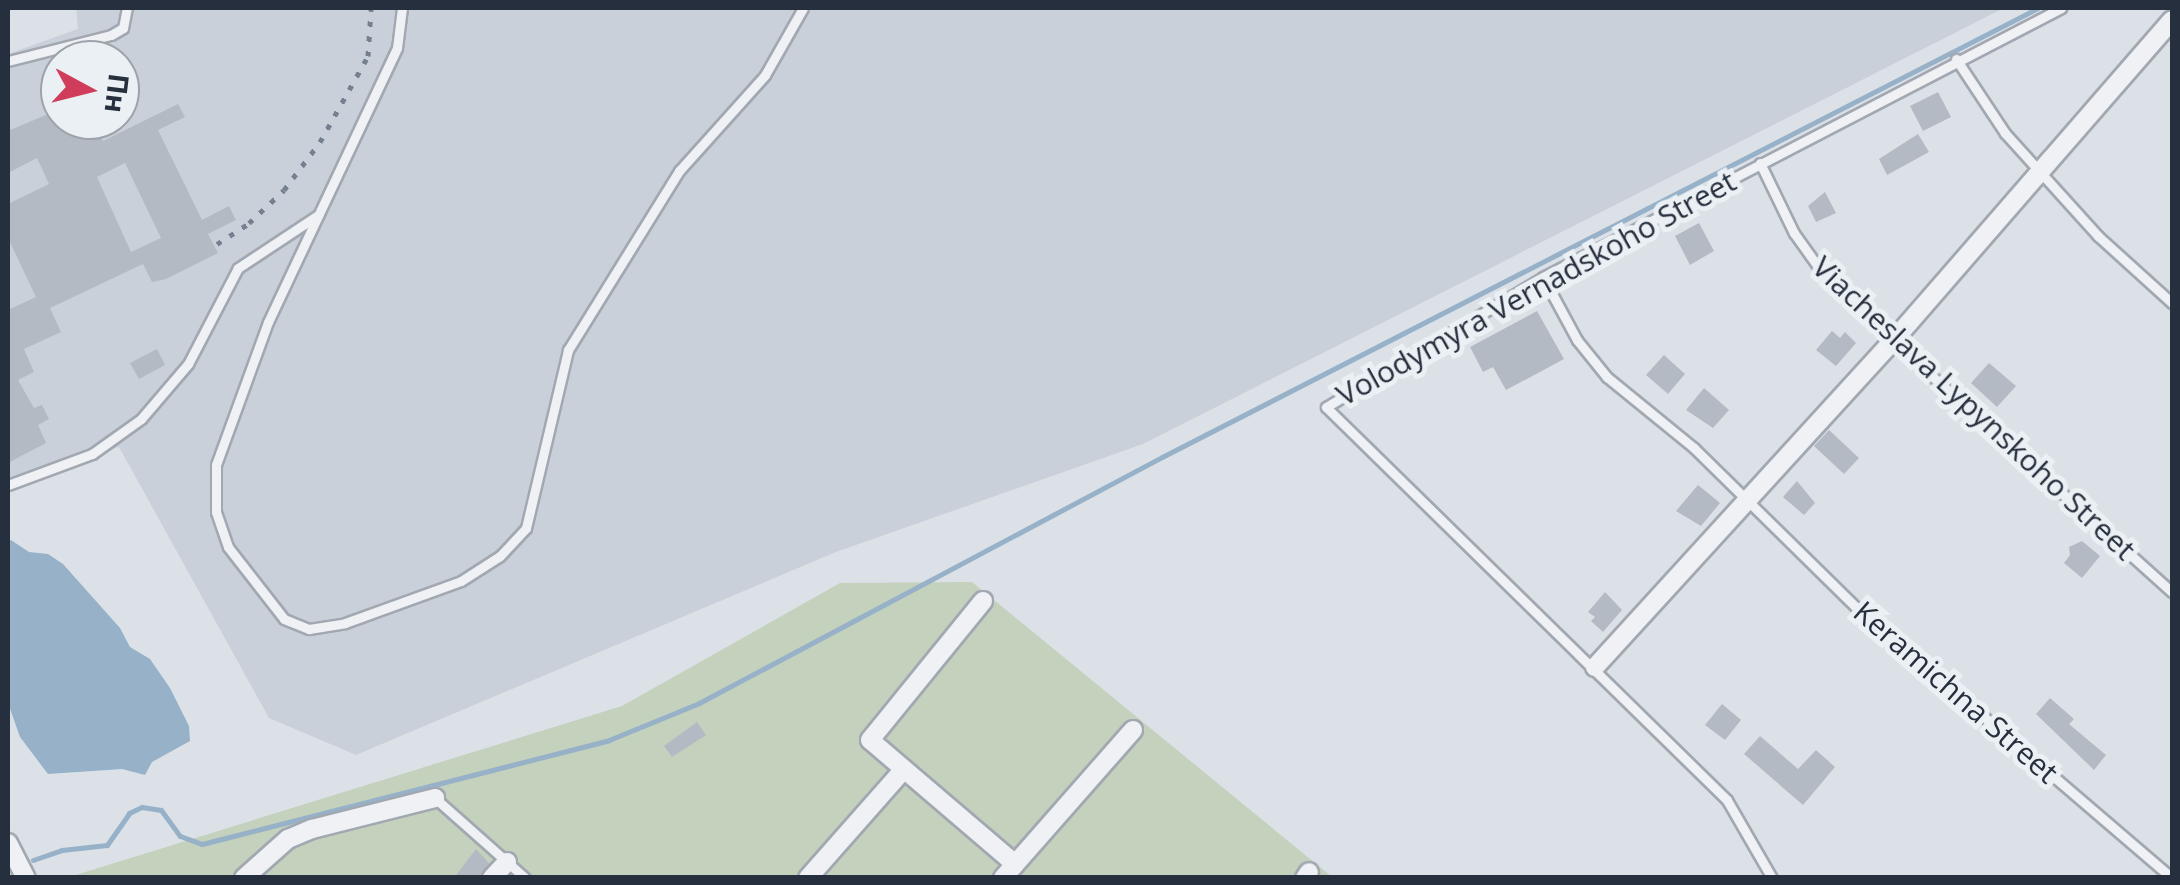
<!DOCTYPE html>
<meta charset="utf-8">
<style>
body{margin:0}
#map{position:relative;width:2180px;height:885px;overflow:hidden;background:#dce1e7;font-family:"Open Sans",sans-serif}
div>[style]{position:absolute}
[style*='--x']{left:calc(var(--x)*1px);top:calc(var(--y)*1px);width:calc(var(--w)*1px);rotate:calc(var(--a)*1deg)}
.built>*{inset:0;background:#cad0d9}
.green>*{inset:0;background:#c3d1bd}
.water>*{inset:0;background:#96b1c8}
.stream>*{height:5px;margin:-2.5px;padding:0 2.5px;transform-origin:2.5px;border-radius:2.5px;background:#96b1c8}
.building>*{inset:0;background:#b3bac3}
.roads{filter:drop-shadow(2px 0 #a2a8b1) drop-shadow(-2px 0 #a2a8b1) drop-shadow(0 2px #a2a8b1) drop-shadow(0 -2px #a2a8b1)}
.service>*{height:9px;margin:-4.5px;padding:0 4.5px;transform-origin:4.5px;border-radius:4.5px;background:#eff1f5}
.minor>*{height:18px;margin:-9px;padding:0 9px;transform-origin:9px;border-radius:9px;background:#eff1f5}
.rail>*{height:5px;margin-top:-2.5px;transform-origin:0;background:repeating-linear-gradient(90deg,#758190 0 5px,transparent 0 15px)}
span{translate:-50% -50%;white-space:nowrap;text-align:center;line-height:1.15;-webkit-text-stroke:10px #ebf0f4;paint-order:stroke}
.street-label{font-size:30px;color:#262f3d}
.frame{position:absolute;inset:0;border:10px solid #262f3d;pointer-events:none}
.north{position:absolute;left:40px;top:40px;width:100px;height:100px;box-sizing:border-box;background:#ebf0f4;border:2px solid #9ca3ab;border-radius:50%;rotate:97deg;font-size:28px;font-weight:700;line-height:40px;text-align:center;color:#262f3d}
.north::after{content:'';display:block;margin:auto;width:35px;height:45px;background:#d03d5b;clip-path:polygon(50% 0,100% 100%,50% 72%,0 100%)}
</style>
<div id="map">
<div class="built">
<div style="clip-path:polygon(evenodd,76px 8px,2004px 8px,1143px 444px,836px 552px,356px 755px,269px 718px,119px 447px,8px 484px,8px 54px,78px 29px,76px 8px,60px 60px,120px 60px,120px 120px,60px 120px,60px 60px)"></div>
</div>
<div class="green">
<div style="clip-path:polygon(972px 582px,1332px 877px,66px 878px,622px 706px,840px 583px)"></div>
</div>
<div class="water">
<div style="clip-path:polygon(11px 540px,29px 552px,48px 554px,63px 564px,120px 628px,130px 647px,150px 659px,170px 688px,189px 726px,190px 741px,152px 762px,145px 775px,122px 769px,48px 774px,20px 737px,8px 703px,8px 543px)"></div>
</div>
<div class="stream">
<div style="--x:33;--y:860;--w:31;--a:-19"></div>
<div style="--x:62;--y:850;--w:45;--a:-6.3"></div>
<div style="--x:107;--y:845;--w:39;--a:-55"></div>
<div style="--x:129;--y:813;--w:14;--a:-25"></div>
<div style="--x:142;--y:807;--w:19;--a:9"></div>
<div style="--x:161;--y:810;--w:32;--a:54"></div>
<div style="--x:180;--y:836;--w:23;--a:20"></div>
<div style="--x:202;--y:844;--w:420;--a:-14.3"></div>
<div style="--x:609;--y:740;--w:97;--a:-22.3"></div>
<div style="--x:699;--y:703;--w:524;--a:-27.98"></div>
<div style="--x:1162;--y:457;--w:984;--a:-27.14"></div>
</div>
<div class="building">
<div style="clip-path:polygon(1938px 92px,1951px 117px,1923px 131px,1910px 106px)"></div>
<div style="clip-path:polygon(evenodd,178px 104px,185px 117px,158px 130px,202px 220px,229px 206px,236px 220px,208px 234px,218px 253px,166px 279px,152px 282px,143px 264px,50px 308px,61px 332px,24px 349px,34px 372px,18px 380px,34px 408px,42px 405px,49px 419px,38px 425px,46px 443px,8px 463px,8px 310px,36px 297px,8px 238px,8px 204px,49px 184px,37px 158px,8px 173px,8px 131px,60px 109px,60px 120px,111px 120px,97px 129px,103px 141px,178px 104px,125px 163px,161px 238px,131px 252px,97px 177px,125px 163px)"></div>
<div style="clip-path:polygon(1918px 134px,1929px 152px,1887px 175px,1879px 159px)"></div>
<div style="clip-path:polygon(1825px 192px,1836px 213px,1816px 222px,1808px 206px)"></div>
<div style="clip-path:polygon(1699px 223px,1714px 251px,1690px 265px,1675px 236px)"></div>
<div style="clip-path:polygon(1537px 311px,1564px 359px,1506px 390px,1493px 367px,1483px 372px,1470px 347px)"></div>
<div style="clip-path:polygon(1832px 331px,1840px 338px,1845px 332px,1856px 343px,1836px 366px,1816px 350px)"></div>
<div style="clip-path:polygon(157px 349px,165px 365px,139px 379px,130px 363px)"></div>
<div style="clip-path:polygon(1664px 355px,1685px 374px,1668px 394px,1646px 375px)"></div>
<div style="clip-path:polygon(1989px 363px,2016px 386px,1997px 407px,1971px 383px)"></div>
<div style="clip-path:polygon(1704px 388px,1729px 410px,1713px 428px,1686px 410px)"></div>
<div style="clip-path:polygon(1829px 430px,1859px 458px,1844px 474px,1814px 446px)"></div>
<div style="clip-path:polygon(1797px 481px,1815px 503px,1804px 515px,1783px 497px)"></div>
<div style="clip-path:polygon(1698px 485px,1720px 503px,1701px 526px,1676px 511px)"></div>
<div style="clip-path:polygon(2082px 541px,2100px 556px,2082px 578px,2064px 563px,2070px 555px,2069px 547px)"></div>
<div style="clip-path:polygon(1605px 592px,1622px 610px,1603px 632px,1591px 621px,1595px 617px,1588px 612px)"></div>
<div style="clip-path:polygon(2050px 698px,2074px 719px,2069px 724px,2106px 755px,2094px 770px,2036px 714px)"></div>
<div style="clip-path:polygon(1722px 704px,1741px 720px,1725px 740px,1705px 725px)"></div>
<div style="clip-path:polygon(697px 722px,706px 735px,672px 757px,664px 746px)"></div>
<div style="clip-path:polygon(1760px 736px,1798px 769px,1816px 750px,1835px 767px,1803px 805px,1744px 754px)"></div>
<div style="clip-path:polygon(476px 849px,489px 863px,480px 877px,454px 878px)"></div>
</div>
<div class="roads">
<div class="service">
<div style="--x:402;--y:8;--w:40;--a:97.1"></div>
<div style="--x:397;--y:48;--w:303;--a:115.2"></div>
<div style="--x:268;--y:322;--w:152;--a:110"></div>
<div style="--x:216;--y:465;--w:47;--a:90"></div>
<div style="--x:216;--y:512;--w:37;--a:71"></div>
<div style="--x:228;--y:547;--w:91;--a:52.1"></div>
<div style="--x:284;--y:619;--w:27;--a:22"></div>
<div style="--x:309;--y:629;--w:36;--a:-9"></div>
<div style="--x:345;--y:623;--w:123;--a:-19.9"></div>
<div style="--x:461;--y:581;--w:46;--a:-32.7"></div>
<div style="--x:500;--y:556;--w:38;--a:-47"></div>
<div style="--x:526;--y:528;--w:183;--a:-76.7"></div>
<div style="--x:568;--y:350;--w:211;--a:-58.2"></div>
<div style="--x:679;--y:171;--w:129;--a:-48.1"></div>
<div style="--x:765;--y:75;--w:77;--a:-60.4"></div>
<div style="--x:1956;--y:59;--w:89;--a:56.5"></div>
<div style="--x:2005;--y:133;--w:139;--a:47.9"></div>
<div style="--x:2098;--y:236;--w:100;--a:42.2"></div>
<div style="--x:8;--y:61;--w:106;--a:-14.2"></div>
<div style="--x:111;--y:35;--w:14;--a:-30"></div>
<div style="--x:123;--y:28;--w:20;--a:-79"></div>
<div style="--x:1760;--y:163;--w:78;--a:64.1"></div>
<div style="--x:1794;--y:233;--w:43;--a:54.5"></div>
<div style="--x:1819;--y:268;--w:104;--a:44.6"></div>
<div style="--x:1893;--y:341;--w:375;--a:42"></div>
<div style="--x:1543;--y:277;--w:72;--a:61.6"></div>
<div style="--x:1577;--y:340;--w:48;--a:51"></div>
<div style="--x:1607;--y:377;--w:112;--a:39.2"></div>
<div style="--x:1694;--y:448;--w:228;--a:44.5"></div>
<div style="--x:1857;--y:608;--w:415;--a:40.6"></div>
<div style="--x:8;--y:485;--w:90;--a:-20.3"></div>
<div style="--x:92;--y:454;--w:60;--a:-35.5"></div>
<div style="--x:141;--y:419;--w:72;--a:-49.5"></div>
<div style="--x:188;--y:364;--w:108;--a:-62.5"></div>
<div style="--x:238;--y:268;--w:96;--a:-33.5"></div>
<div style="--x:435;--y:798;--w:120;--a:41.6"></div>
<div style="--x:1772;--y:878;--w:90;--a:-120"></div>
<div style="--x:1727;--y:800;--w:561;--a:-135.58"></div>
<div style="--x:1326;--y:407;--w:253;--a:-30.9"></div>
<div style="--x:1543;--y:277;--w:584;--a:-27.44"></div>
</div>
<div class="minor">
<div style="--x:983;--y:601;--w:179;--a:129.1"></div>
<div style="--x:870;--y:740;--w:191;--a:40.5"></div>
<div style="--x:1595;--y:667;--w:442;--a:-47.6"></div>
<div style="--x:1893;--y:341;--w:425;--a:-49"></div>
<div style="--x:8;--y:843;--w:39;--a:63"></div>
<div style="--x:244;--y:878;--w:59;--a:-41.6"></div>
<div style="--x:288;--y:839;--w:26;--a:-23"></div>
<div style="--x:312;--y:829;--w:127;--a:-14.1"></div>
<div style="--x:492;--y:878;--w:22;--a:-47"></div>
<div style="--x:808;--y:878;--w:145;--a:-48.6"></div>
<div style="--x:1003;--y:878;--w:197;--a:-48.7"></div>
<div style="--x:1305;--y:878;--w:7;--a:-56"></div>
</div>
</div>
<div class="rail">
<div style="--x:217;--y:244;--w:38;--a:-33"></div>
<div style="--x:249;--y:223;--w:48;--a:-43.3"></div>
<div style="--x:284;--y:190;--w:60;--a:-53.1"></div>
<div style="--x:320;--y:142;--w:98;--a:-60.8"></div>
<div style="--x:368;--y:56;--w:48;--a:-86.4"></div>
</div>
<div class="street-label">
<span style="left:1536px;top:288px;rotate:-29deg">Volodymyra Vernadskoho Street</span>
<span style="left:1974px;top:408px;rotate:43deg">Viacheslava Lypynskoho Street</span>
<span style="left:1956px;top:692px;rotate:41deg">Keramichna Street</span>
</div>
<div class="frame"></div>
<div class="north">Пн</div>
</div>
